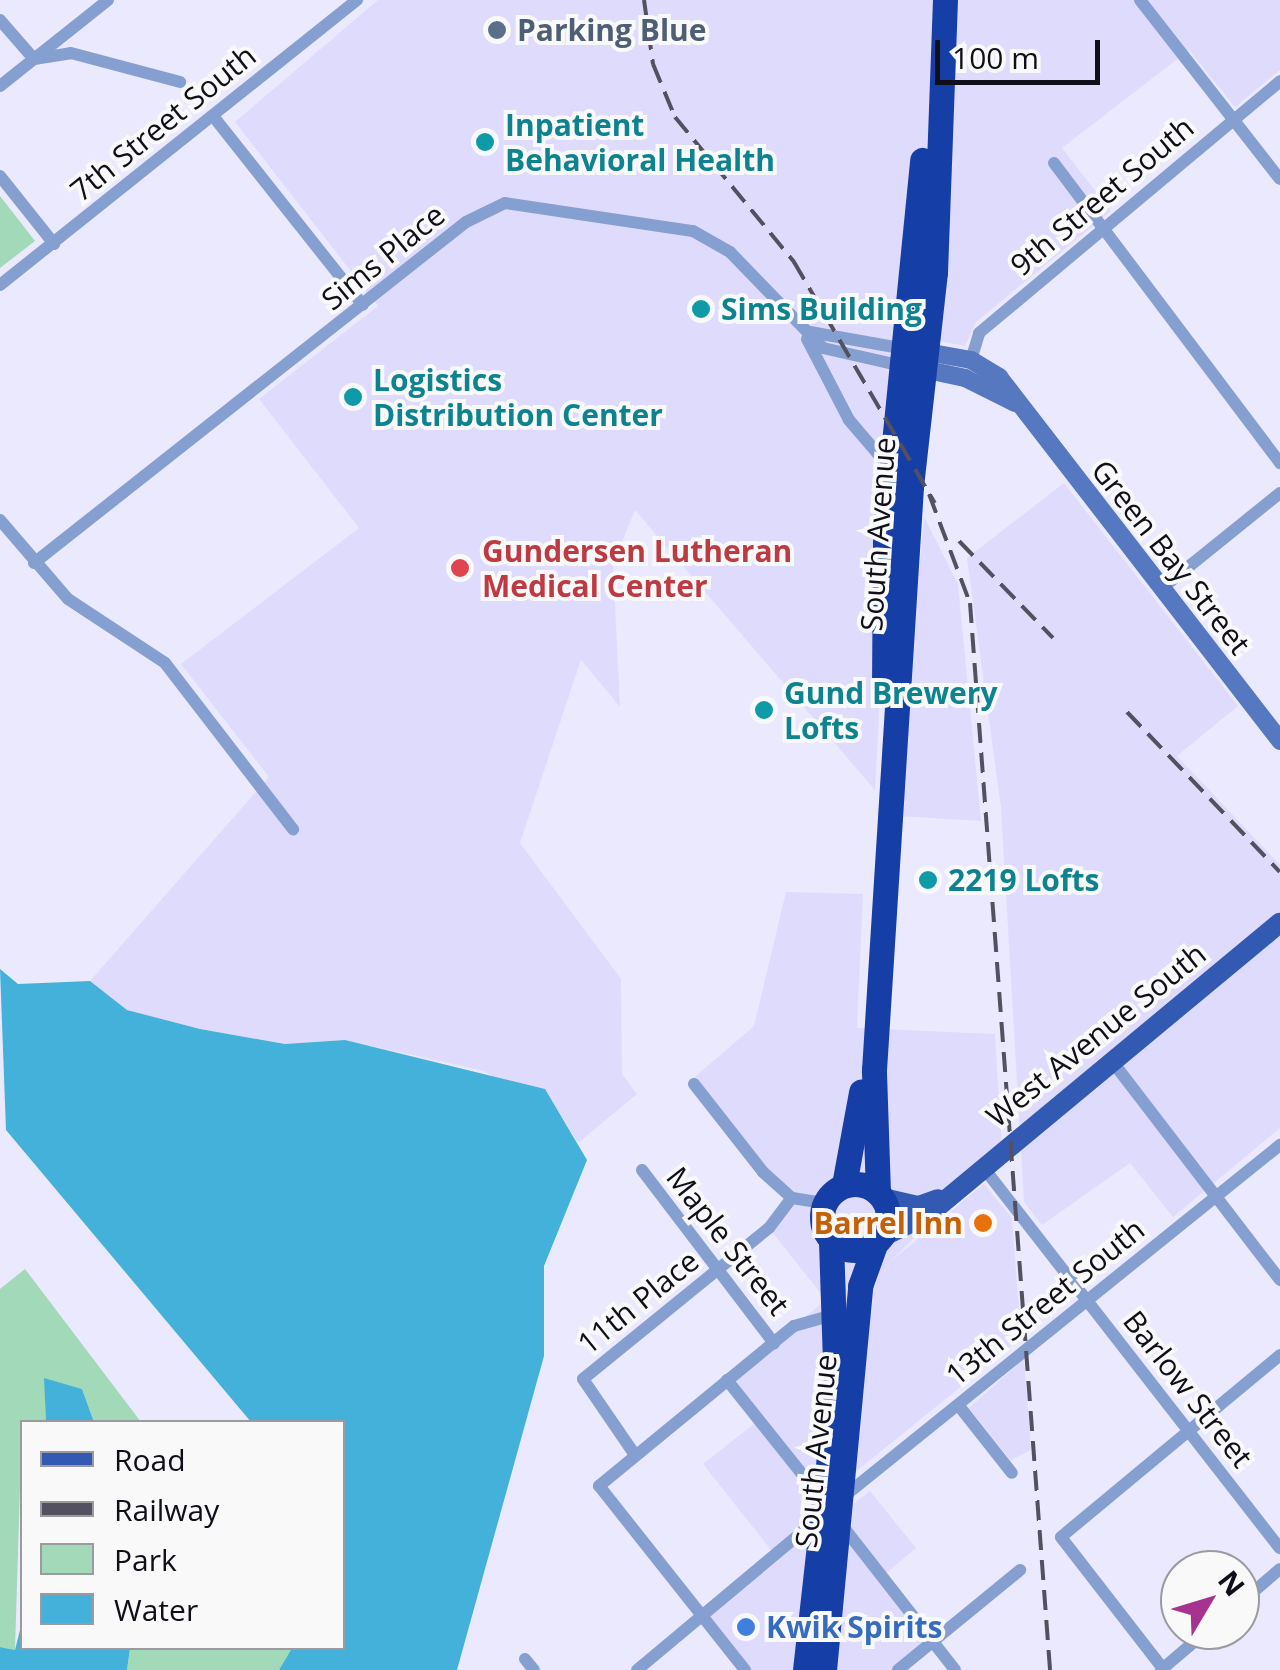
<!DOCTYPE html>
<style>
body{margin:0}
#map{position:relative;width:1280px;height:1670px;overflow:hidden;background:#ebe9fe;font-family:"Open Sans",sans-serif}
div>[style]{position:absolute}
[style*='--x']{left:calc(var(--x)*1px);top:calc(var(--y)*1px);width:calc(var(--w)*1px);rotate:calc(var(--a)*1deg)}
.built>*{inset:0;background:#dfdbfd}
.green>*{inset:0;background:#a2d9b8}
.water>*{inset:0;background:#43b1da}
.street>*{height:12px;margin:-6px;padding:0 6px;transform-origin:6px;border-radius:6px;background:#869fd1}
.secondary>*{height:18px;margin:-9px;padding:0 9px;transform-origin:9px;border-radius:9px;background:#5678c0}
.primary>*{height:20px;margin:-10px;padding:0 10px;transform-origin:10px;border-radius:10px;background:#335ab3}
.highway>*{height:25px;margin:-12.5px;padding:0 12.5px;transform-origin:12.5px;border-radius:12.5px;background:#153ea7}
.highway>.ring{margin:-12.5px;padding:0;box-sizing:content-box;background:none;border:25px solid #153ea7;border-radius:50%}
.rail>*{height:4px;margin-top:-2px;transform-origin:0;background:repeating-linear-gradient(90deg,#53515f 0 20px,transparent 0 30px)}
.dots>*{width:28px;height:28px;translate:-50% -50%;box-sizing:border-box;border:5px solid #f9f9f9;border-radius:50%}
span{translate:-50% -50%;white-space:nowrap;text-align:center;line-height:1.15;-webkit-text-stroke:8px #f9f9f9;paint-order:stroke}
.service-label{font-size:30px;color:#4e5e75;font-weight:700}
.left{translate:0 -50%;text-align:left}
.street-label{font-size:30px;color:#0f0e19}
.culture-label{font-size:30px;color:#0d838f;font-weight:700}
.health-label{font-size:30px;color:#be3a42;font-weight:700}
.food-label{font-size:30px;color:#c56008;font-weight:700}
.right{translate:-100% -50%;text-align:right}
.shop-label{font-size:30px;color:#366cbe;font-weight:700}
.legend{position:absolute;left:20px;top:1420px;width:325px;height:230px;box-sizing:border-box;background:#f9f9f9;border:2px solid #9b9b9f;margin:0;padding:12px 18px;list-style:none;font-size:30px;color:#0f0e19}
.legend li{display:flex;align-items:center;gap:20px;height:50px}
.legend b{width:50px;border:2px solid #9b9b9f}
.north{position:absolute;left:1160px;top:1550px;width:100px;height:100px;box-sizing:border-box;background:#f9f9f9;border:2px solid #9b9b9f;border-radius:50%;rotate:52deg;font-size:28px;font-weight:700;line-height:40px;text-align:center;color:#0f0e19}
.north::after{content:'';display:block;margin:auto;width:35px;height:45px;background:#a5338f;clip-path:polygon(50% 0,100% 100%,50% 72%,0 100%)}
.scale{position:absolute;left:935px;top:40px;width:165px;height:45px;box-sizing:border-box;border:5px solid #0f0e19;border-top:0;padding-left:12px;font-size:30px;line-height:35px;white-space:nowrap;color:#0f0e19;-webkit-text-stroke:8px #f9f9f9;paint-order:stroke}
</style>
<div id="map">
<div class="built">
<div style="clip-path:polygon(378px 0,1280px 0,1280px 70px,1235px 107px,1189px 50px,1062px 148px,1111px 211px,976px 322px,965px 346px,899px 333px,875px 790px,635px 510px,613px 564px,620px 707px,581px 660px,520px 843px,621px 979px,622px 1074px,637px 1094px,578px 1143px,563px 1118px,484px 1071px,345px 1040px,285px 1044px,199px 1029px,127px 1010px,90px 981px,269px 777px,181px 664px,359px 528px,259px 399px,378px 306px,235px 122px)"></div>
<div style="clip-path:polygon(1064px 483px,1238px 706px,1177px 756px,1280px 865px,1280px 1128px,1173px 1217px,1130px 1163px,1042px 1225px,1024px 1202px,1001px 808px,967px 558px)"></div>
<div style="clip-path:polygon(924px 517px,958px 584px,981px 821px,898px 816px)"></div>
<div style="clip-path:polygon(786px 892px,863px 894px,857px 1028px,995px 1034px,1002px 1151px,890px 1262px,984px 1184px,1012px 1218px,1021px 1338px,854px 1473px,848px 1508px,870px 1491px,916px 1548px,883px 1576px,933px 1641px,898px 1670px,745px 1670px,703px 1616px,775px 1555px,703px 1464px,759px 1420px,727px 1380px,826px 1300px,769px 1228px,792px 1197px,689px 1082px,754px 1026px)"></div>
<div style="clip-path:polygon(1024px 1359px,1031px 1450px,1010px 1460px,969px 1408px)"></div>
</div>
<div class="green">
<div style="clip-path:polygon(0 196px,35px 241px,0 268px)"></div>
<div style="clip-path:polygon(25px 1269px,141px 1422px,94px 1422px,82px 1389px,45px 1379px,46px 1422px,22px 1422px,15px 1650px,0 1647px,0 1289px)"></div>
<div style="clip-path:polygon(130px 1648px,292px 1648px,279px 1670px,127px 1670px)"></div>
</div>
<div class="water">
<div style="clip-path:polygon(0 969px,18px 984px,90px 981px,127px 1010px,200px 1029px,285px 1044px,345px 1040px,545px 1089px,587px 1160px,544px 1266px,544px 1356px,457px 1670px,279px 1670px,292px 1648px,342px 1648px,342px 1422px,251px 1422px,6px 1130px)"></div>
<div style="clip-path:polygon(44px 1378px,82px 1389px,94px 1422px,46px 1422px)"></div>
<div style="clip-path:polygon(22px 1622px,22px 1648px,130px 1648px,127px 1670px,0 1670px,0 1647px,15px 1650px)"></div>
</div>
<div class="street">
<div style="--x:1140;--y:0;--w:227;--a:52"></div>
<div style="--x:0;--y:20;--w:52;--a:48.9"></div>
<div style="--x:34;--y:59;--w:37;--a:-9"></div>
<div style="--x:71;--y:53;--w:113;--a:14.9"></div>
<div style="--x:0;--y:86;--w:138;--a:-38.5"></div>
<div style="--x:213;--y:116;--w:241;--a:51.6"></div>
<div style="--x:1054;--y:163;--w:376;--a:53"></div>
<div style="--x:0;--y:176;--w:87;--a:51.5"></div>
<div style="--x:0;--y:285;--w:457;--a:-38.6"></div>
<div style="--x:810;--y:332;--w:97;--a:10.1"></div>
<div style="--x:807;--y:339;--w:91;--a:62.6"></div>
<div style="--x:849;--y:420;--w:63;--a:49.5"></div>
<div style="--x:971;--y:360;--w:28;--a:-73"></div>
<div style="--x:979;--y:333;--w:393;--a:-39.9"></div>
<div style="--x:0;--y:520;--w:104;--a:49.3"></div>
<div style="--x:68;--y:599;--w:116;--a:33.4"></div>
<div style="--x:165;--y:663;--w:210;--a:52.4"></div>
<div style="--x:34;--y:563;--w:550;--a:-38.29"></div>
<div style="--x:466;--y:222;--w:43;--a:-26"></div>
<div style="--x:505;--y:203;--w:190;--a:8.5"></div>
<div style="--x:693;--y:231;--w:43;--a:29.6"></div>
<div style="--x:730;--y:252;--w:134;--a:45.9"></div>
<div style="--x:823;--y:348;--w:82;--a:12.7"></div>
<div style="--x:1161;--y:589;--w:153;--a:-38.9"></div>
<div style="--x:1112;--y:1061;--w:276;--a:52.5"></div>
<div style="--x:694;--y:1084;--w:112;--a:51.9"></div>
<div style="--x:763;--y:1172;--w:39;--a:42"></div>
<div style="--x:792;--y:1198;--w:32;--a:9"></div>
<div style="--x:983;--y:1167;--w:483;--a:52.1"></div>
<div style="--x:642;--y:1170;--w:218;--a:52.7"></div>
<div style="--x:727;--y:1380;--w:152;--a:51.4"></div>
<div style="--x:959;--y:1406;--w:85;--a:51.7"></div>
<div style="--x:635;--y:1455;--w:92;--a:-124.4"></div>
<div style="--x:583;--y:1379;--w:240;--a:-39.1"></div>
<div style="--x:769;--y:1228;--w:38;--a:-53"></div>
<div style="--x:842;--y:1498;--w:563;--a:-38.87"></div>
<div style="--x:841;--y:1524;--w:185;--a:52"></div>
<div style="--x:1240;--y:1603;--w:52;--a:-40.4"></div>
<div style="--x:525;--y:1659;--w:14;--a:51"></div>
<div style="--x:637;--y:1670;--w:237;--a:-39.9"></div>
<div style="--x:745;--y:1670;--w:235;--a:-128.4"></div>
<div style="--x:599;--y:1486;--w:252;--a:-39.4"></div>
<div style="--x:794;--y:1326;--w:44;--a:-15.9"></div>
<div style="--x:898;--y:1670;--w:158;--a:-39.3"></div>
<div style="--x:1161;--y:1670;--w:62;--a:-40.4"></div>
<div style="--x:1164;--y:1670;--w:168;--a:-127.8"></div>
<div style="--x:1061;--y:1537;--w:285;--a:-39.7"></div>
</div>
<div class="secondary">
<div style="--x:916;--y:350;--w:56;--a:10.3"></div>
<div style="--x:971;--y:360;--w:33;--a:31"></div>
<div style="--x:999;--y:377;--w:460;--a:52.3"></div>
<div style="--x:913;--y:367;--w:53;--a:11.9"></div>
<div style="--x:965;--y:378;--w:56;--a:26.6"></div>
</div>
<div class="primary">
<div style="--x:883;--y:1198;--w:37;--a:13"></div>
<div style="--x:919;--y:1206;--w:20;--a:-20"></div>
<div style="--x:882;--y:1237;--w:52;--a:-26.1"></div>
<div style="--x:929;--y:1214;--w:456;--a:-39.7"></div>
</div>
<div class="highway">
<div style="--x:884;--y:688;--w:155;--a:-89.6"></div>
<div style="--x:885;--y:533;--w:375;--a:-84.3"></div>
<div class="ring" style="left:822px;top:1184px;width:41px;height:41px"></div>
<div style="--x:844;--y:1185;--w:95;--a:-79.6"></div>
<div style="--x:878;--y:1193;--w:123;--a:-91.9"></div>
<div style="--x:874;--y:1070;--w:585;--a:-86.37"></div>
<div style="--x:911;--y:486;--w:215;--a:-83.6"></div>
<div style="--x:935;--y:272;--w:272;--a:-87.9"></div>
<div style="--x:805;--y:1670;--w:280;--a:-83.6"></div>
<div style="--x:836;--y:1392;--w:151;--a:-91.9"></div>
<div style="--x:824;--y:1670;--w:386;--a:-84.6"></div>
<div style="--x:860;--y:1286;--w:47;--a:-70"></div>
</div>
<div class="rail">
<div style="--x:644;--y:0;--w:65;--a:82"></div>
<div style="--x:653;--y:64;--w:57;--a:67.5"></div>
<div style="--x:675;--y:117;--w:188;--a:50.6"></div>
<div style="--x:794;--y:262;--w:279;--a:59.7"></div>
<div style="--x:929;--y:494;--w:116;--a:69.4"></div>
<div style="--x:970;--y:603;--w:1070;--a:85.71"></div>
<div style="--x:959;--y:541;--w:135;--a:45.9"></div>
<div style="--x:1127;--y:712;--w:221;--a:46.3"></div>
</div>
<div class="dots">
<div style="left:497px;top:30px;background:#5c6f8a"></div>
<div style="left:485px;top:142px;background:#0f9aa8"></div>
<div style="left:701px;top:309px;background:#0f9aa8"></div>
<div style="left:353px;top:397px;background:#0f9aa8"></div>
<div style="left:460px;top:568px;background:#e0444e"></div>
<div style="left:764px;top:710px;background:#0f9aa8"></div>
<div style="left:928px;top:880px;background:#0f9aa8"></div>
<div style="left:983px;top:1223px;background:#e8710a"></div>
<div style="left:746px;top:1627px;background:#3f7fe0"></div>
</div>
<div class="service-label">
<span class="left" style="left:517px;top:30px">Parking Blue</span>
</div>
<div class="street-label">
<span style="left:163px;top:123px;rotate:-39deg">7th Street South</span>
<span style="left:1102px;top:196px;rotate:-40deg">9th Street South</span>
<span style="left:383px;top:257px;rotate:-39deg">Sims Place</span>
<span style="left:878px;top:534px;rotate:-86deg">South Avenue</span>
<span style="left:1171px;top:557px;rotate:52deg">Green Bay Street</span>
<span style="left:1096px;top:1035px;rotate:-39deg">West Avenue South</span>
<span style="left:728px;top:1241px;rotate:52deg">Maple Street</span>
<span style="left:638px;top:1302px;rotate:-39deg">11th Place</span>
<span style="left:1045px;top:1302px;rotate:-39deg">13th Street South</span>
<span style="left:1188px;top:1389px;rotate:52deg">Barlow Street</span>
<span style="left:816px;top:1451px;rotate:-84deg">South Avenue</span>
</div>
<div class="culture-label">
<span class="left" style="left:505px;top:142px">Inpatient<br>Behavioral Health</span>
<span class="left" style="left:721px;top:309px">Sims Building</span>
<span class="left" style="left:373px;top:397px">Logistics<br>Distribution Center</span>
<span class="left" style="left:784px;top:710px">Gund Brewery<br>Lofts</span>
<span class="left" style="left:948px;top:880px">2219 Lofts</span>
</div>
<div class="health-label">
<span class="left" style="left:482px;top:568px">Gundersen Lutheran<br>Medical Center</span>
</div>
<div class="food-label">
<span class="right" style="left:963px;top:1223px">Barrel Inn</span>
</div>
<div class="shop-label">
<span class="left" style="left:766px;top:1627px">Kwik Spirits</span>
</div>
<ul class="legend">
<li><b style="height:12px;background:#335ab3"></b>Road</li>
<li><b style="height:12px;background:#53515f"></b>Railway</li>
<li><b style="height:28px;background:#a2d9b8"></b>Park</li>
<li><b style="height:28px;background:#43b1da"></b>Water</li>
</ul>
<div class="north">N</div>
<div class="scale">100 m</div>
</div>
